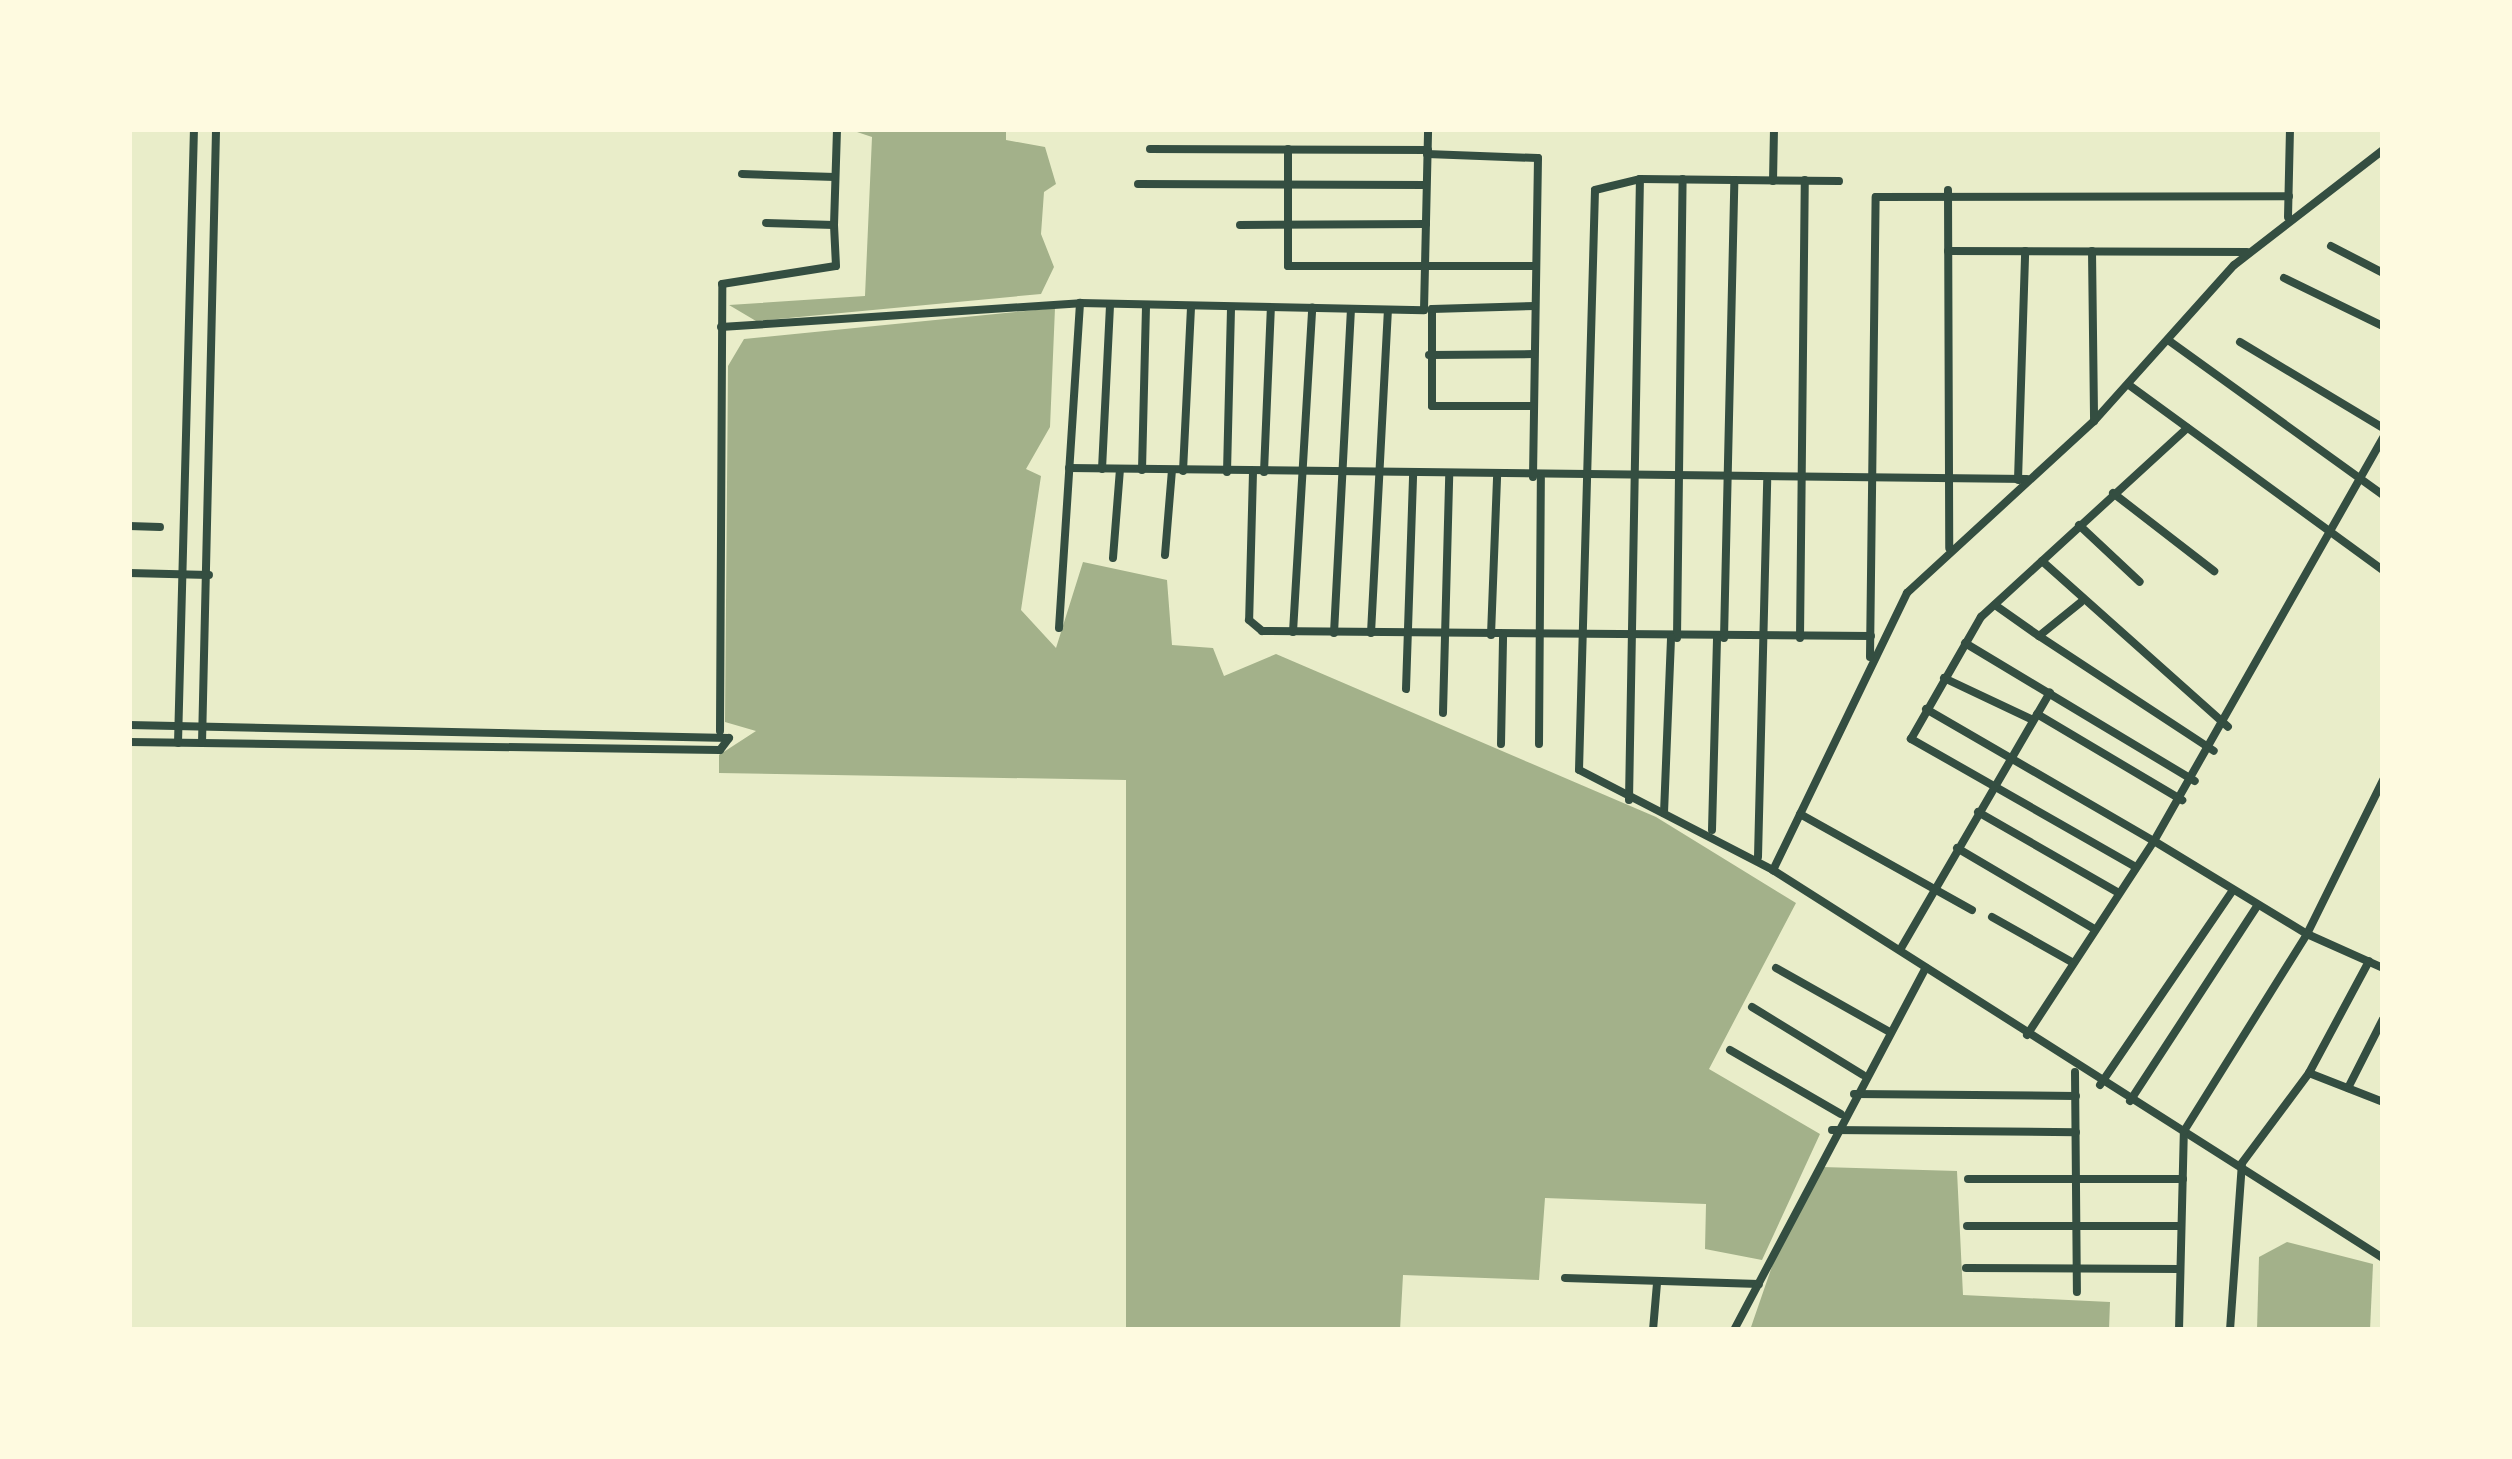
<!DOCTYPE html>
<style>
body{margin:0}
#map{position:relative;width:2512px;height:1459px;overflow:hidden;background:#e9edc9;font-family:Barlow,sans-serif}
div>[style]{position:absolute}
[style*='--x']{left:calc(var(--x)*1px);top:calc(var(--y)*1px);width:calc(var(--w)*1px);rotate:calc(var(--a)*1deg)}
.water>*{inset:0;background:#a3b18a}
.minor>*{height:8px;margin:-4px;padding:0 4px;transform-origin:4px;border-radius:4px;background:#344e41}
span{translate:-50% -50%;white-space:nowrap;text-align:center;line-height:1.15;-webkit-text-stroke:12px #fefae0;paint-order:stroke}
.frame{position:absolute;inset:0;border:132px solid #fefae0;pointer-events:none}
</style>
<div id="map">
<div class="water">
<div style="clip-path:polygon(848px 129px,1006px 129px,1006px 140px,1045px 147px,1056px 184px,1044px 192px,1041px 234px,1054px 267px,1041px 294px,756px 321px,729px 305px,865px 296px,872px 137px)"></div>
<div style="clip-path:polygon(1055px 308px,1050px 427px,1026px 469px,1041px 476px,1021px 610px,1056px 648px,1083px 562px,1167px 580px,1172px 645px,1213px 648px,1224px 676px,1276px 654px,1656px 817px,1796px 903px,1709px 1069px,1820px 1134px,1762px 1260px,1705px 1249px,1706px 1204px,1545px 1198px,1539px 1280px,1403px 1275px,1400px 1330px,1126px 1330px,1126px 780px,719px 773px,719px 755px,756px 731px,725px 722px,728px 366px,744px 339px)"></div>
<div style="clip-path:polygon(1822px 1167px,1957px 1171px,1963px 1295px,2110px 1302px,2109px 1330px,1750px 1330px,1788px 1220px)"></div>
<div style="clip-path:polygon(2287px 1242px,2373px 1264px,2370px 1330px,2257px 1330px,2259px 1257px)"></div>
</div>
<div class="minor">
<div style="--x:1150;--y:149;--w:278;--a:0.2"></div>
<div style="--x:1288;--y:149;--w:117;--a:90"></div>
<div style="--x:1288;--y:266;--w:247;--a:0"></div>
<div style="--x:2383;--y:150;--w:188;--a:142.3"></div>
<div style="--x:2234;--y:265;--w:210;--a:131.9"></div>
<div style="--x:2094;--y:421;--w:254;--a:137.4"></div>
<div style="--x:1907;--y:593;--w:308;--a:115.8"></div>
<div style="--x:1773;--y:870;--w:723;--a:32.46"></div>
<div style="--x:1427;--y:154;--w:111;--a:2.1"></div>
<div style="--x:1538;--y:158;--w:319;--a:90.9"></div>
<div style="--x:742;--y:174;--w:93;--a:1.8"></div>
<div style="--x:1773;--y:181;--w:52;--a:-88.9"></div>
<div style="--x:1138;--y:184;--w:288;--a:0.2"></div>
<div style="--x:1948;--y:190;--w:358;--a:89.8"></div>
<div style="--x:2288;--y:217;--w:88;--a:-88.7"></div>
<div style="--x:834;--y:225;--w:96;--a:-88.2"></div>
<div style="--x:1240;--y:225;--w:186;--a:-0.3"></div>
<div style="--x:2331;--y:246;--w:59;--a:27.4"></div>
<div style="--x:1948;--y:251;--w:299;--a:0.2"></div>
<div style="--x:2092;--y:251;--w:170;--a:89.3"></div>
<div style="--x:2284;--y:278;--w:110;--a:25.9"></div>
<div style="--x:1432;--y:309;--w:97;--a:90"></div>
<div style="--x:1432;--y:406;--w:100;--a:0"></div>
<div style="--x:1432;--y:309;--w:103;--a:-1.7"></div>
<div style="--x:721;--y:327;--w:360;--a:-3.8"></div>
<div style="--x:1080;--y:303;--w:344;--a:1.2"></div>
<div style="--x:1424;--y:310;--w:181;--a:-88.7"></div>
<div style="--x:2168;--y:340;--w:265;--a:35.8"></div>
<div style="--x:2240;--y:342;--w:167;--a:31"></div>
<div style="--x:1429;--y:355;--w:105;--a:-0.5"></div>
<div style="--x:2129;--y:385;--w:314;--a:36.1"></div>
<div style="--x:1069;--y:468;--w:958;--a:0.66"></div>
<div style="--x:1102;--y:469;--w:165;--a:-87.2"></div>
<div style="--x:1142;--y:470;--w:165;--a:-88.6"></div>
<div style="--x:1183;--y:471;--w:165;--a:-87.2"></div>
<div style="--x:1227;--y:472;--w:165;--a:-88.6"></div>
<div style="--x:1253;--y:472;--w:148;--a:91.5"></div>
<div style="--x:1249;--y:620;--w:17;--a:40"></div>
<div style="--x:1262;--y:631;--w:609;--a:0.47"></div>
<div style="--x:1264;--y:472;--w:164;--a:-87.6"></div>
<div style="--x:2018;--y:480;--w:229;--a:-88.2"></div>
<div style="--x:2113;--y:493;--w:128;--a:37.7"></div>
<div style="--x:2079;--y:525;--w:83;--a:43.1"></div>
<div style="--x:129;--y:526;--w:31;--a:2"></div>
<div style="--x:1165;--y:555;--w:85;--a:-85.3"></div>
<div style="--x:1113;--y:558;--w:89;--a:-85.5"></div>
<div style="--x:2042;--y:561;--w:249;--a:41.7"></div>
<div style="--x:129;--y:573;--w:80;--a:1.4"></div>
<div style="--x:1995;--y:605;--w:54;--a:35.2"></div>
<div style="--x:2039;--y:636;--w:54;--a:-39"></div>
<div style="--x:1059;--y:628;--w:326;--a:-86.3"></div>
<div style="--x:1293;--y:632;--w:325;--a:-86.6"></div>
<div style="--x:1334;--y:633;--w:324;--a:-87"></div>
<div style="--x:1371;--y:633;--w:323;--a:-87"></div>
<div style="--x:1491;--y:635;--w:158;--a:-87.8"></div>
<div style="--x:2039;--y:636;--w:209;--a:33.3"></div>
<div style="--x:1677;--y:638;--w:459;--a:-89.3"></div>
<div style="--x:1724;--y:638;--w:457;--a:-88.7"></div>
<div style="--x:1800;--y:638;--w:458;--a:-89.4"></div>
<div style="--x:1965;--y:643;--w:268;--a:31"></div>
<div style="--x:1870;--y:657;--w:460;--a:-89.3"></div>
<div style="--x:1876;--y:197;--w:413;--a:-0.1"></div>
<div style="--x:1944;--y:678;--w:98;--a:25.3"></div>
<div style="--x:1406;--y:689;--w:214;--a:-88.1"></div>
<div style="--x:1926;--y:709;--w:263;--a:30.1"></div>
<div style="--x:2154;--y:841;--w:464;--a:-60.4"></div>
<div style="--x:1443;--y:713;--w:237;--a:-88.5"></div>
<div style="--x:2037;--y:714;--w:169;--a:30.7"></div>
<div style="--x:129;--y:725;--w:600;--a:1.24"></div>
<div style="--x:729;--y:738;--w:15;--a:127"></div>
<div style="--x:720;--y:750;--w:591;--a:-179.22"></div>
<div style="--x:720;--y:731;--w:447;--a:-89.7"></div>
<div style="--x:722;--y:284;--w:115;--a:-9"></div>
<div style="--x:836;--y:266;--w:41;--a:-92.8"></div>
<div style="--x:834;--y:225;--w:68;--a:-178.3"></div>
<div style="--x:178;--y:743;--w:614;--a:-88.51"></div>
<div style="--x:202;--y:743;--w:614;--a:-88.69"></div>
<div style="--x:1501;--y:744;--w:109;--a:-88.9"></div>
<div style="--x:1539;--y:744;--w:266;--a:-89.6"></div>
<div style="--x:1629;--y:800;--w:621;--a:-88.99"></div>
<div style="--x:1978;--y:812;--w:160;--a:29.9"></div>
<div style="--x:1664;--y:813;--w:176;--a:-87.7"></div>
<div style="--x:1800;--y:814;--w:197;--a:29.2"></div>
<div style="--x:1712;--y:830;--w:192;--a:-88.5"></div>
<div style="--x:1957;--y:848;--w:158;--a:30.5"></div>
<div style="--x:1758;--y:857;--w:376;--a:-88.6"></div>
<div style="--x:2134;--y:866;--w:257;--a:-150.3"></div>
<div style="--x:1911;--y:739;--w:141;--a:-60.2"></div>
<div style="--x:1981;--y:617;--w:280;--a:-42.5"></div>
<div style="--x:1773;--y:870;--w:218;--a:-152.7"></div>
<div style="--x:1579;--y:770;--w:580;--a:-88.42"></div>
<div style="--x:1595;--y:190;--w:46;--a:-13.7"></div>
<div style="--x:1640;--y:179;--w:199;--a:0.6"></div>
<div style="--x:1992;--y:917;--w:92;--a:29.4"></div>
<div style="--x:1900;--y:950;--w:298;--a:-59.8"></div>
<div style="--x:1776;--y:968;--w:129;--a:29.4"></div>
<div style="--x:1752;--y:1007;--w:130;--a:31.5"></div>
<div style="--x:2027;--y:1035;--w:232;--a:-56.8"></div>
<div style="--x:2154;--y:841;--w:179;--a:31.3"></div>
<div style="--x:2307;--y:934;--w:172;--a:-63.7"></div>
<div style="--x:1730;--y:1050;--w:128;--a:30"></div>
<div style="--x:2075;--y:1072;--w:220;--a:89.5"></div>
<div style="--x:2309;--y:1073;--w:127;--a:-61.8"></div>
<div style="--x:2100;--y:1085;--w:236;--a:-55.7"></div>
<div style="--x:2348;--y:1088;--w:77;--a:-63.1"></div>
<div style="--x:1854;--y:1094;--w:222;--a:0.5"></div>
<div style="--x:2130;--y:1101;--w:234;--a:-56.9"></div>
<div style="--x:1832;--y:1130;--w:244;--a:0.5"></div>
<div style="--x:1968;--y:1179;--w:215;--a:0"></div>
<div style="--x:1967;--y:1226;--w:214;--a:0"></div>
<div style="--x:1966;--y:1268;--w:214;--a:0.3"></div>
<div style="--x:1565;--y:1278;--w:194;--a:1.8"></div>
<div style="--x:1653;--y:1330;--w:47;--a:-85.1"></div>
<div style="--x:1734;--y:1330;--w:410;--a:-62.1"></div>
<div style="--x:2179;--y:1330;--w:199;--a:-88.6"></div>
<div style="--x:2184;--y:1131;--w:232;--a:-58"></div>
<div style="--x:2307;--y:934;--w:83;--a:24.1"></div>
<div style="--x:2230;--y:1330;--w:167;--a:-85.9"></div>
<div style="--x:2242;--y:1163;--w:112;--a:-53.3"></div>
<div style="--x:2309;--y:1073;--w:79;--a:21.4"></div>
</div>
<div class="frame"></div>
</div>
